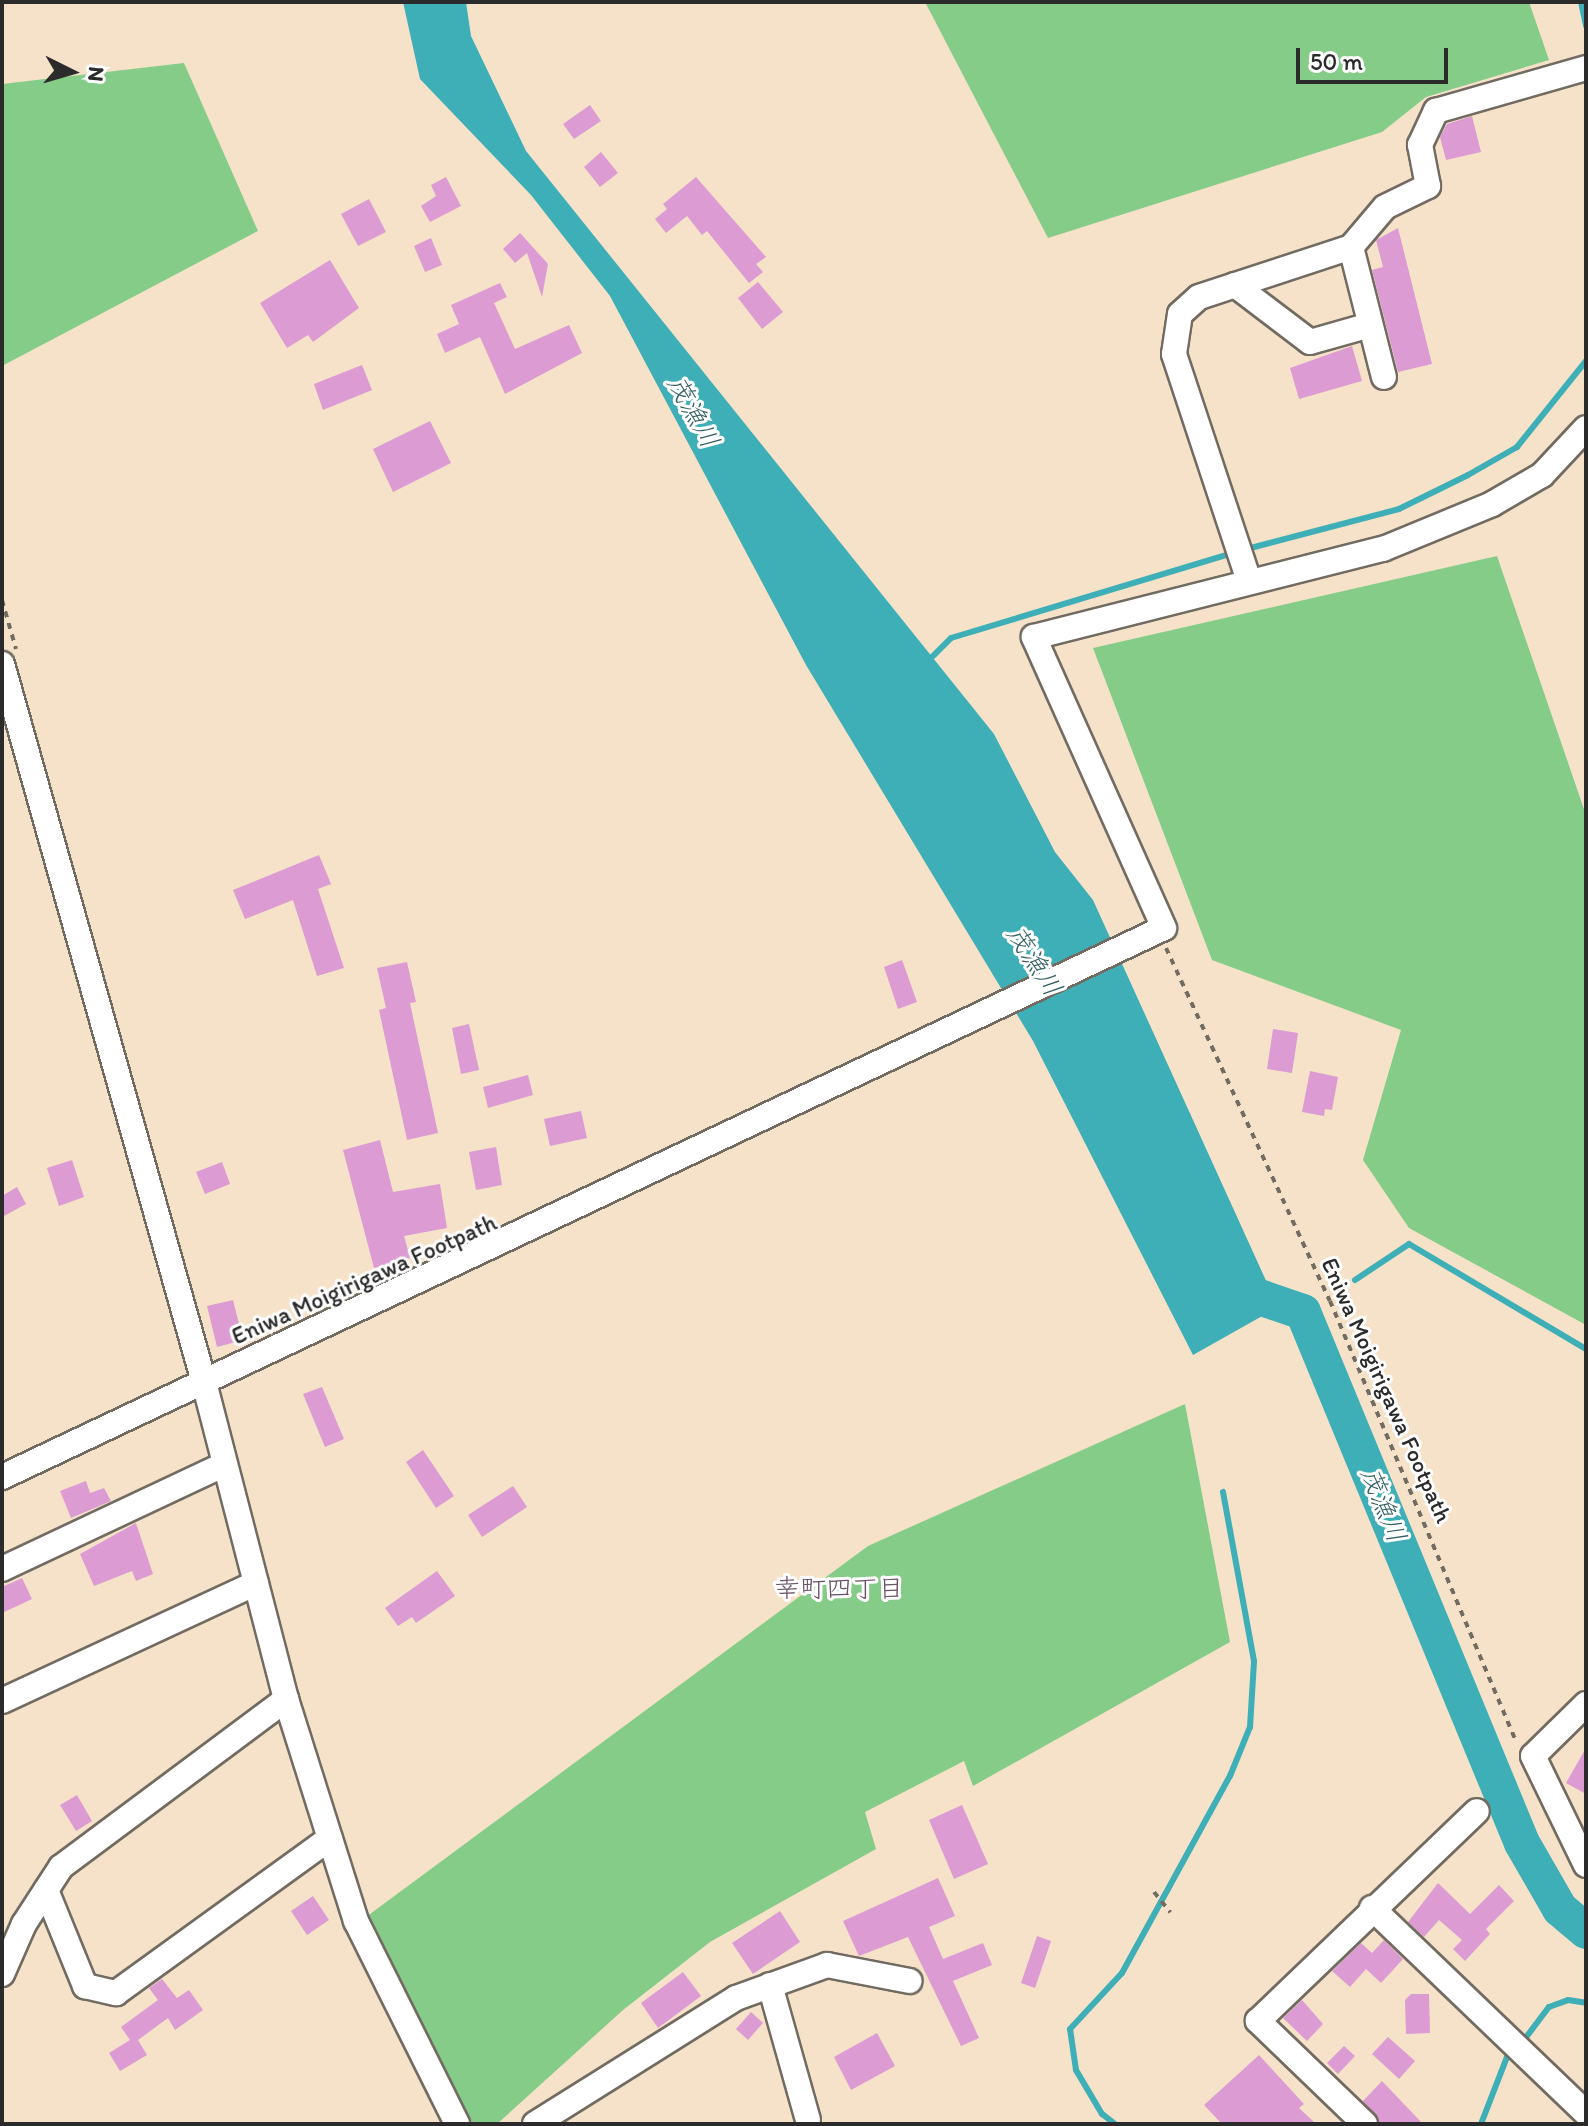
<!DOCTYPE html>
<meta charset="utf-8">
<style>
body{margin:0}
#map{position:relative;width:1588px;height:2126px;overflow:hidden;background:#f5e2c9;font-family:Itim,"Klee One",sans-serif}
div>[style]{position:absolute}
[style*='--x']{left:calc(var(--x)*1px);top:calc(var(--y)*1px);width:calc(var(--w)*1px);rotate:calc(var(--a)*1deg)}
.green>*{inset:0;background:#85cc88}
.water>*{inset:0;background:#3eafb6}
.stream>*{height:6px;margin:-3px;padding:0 3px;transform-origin:3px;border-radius:3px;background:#3eafb6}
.river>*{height:36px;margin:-18px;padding:0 18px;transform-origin:18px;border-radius:18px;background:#3eafb6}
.building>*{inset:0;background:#dc9cd3}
.path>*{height:4px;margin-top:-2px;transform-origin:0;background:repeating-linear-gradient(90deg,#726b62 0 6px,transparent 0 12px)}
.roads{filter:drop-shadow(2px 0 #726b62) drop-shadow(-2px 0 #726b62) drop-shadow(0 2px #726b62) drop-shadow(0 -2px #726b62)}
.minor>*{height:24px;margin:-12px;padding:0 12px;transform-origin:12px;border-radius:12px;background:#fff}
span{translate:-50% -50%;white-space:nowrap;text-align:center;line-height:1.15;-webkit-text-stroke:6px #fff;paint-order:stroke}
.street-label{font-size:24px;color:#2b2b2b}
.water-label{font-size:26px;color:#336063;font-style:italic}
.neighbourhood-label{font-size:26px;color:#695366}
.frame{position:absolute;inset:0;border:4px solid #2b2b2b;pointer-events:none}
.north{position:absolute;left:32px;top:32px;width:80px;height:80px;-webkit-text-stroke:6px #fff;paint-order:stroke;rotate:95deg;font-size:22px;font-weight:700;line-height:32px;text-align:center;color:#2b2b2b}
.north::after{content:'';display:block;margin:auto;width:28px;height:36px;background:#2b2b2b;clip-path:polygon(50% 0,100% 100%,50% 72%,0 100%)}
.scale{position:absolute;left:1296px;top:48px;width:152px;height:36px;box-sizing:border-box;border:4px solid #2b2b2b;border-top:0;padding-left:10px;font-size:24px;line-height:28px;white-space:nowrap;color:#2b2b2b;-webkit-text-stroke:6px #fff;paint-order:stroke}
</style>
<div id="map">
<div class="green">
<div style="clip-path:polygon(925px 2px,1529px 2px,1549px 60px,1426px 97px,1382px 132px,1048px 238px)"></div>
<div style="clip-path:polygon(184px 63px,258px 231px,2px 366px,2px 84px)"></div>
<div style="clip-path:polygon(1497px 556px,1586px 815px,1586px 1325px,1409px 1228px,1363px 1160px,1401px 1030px,1212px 960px,1093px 648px)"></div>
<div style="clip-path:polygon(1185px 1404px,1230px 1642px,973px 1786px,964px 1761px,865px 1812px,876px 1849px,710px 1942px,623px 2010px,497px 2124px,473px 2124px,366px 1917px,868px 1546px)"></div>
</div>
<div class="water">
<div style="clip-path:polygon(403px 2px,466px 2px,471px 36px,526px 151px,994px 734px,1055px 852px,1093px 900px,1278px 1307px,1193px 1355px,1033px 1041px,806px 665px,610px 296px,531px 195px,420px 79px)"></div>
</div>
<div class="stream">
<div style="--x:1581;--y:2;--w:25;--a:78"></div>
<div style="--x:1243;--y:550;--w:161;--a:-14.7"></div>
<div style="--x:1399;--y:509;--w:77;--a:-26.2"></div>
<div style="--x:1468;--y:475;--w:56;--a:-29.7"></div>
<div style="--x:1517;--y:447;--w:110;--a:-51.3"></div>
<div style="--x:929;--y:660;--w:31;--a:-45"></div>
<div style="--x:951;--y:638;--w:294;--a:-16.8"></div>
<div style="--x:1355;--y:1280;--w:65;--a:-33.7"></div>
<div style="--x:1409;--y:1244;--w:206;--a:30.7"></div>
<div style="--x:1527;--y:2036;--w:36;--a:-53"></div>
<div style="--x:1549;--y:2007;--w:20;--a:-20"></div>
<div style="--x:1568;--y:2000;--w:18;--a:9"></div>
<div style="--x:1115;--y:2124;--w:16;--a:-142"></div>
<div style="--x:1102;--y:2114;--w:51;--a:-120.6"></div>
<div style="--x:1076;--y:2070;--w:41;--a:-98.3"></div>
<div style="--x:1070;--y:2029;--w:76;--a:-47.1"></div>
<div style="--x:1122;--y:1973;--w:225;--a:-61.3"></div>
<div style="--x:1230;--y:1776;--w:53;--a:-67.8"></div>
<div style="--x:1250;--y:1727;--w:66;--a:-86.5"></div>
<div style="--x:1254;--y:1661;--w:172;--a:-100.4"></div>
<div style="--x:1481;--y:2124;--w:72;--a:-68.8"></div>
</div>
<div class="river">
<div style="--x:1230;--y:1287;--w:77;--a:18.9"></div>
<div style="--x:1303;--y:1312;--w:574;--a:67.59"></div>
<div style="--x:1522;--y:1843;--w:76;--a:60.1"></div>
<div style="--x:1560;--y:1909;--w:34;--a:40"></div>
</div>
<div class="building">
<div style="clip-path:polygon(590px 105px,601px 121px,574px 139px,563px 124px)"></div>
<div style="clip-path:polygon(1472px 116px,1481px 152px,1446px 160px,1440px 137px,1447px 124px)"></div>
<div style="clip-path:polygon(601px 152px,618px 173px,600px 187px,584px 167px)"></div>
<div style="clip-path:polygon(446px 177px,461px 206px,430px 222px,421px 206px,436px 196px,431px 185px)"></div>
<div style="clip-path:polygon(696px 177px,766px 257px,756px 264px,763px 272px,749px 283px,707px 231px,702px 235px,687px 216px,666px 233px,655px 219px,667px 209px,663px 204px)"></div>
<div style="clip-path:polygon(369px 199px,386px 232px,358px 246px,341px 214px)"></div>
<div style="clip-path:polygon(1398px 228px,1432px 364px,1398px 372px,1372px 270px,1383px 267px,1376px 240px)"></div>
<div style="clip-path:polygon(520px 233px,548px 264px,542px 297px,527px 253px,515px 263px,503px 249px)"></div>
<div style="clip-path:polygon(431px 238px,442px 265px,425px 272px,414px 246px)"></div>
<div style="clip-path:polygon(330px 260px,359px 308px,313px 342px,308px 335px,287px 348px,260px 303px)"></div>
<div style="clip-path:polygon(758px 282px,783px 312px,762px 329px,738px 298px)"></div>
<div style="clip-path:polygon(500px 283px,507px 297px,494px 303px,515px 349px,569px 325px,582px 353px,505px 394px,480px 337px,445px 353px,437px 334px,459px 324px,451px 305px)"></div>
<div style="clip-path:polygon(1352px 346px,1362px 381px,1299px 399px,1290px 368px)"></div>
<div style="clip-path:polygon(362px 365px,372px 390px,323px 410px,314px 384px)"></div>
<div style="clip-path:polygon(430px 421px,451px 463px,393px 492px,373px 449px)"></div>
<div style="clip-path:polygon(319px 855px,331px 884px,318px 889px,344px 968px,317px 976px,293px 900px,245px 919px,233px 890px)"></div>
<div style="clip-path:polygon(902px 960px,917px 1002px,898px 1009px,884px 967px)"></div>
<div style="clip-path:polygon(407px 962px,416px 1002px,410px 1003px,438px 1133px,407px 1140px,379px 1010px,386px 1008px,377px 968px)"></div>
<div style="clip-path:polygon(469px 1024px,479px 1070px,461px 1074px,452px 1028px)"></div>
<div style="clip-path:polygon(1273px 1029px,1298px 1033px,1292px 1073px,1267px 1069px)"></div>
<div style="clip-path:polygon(1310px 1071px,1338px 1077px,1332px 1110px,1325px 1109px,1324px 1116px,1302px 1112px)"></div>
<div style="clip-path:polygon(528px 1075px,533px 1095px,488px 1108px,483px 1087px)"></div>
<div style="clip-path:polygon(581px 1111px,587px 1138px,550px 1146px,544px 1119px)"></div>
<div style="clip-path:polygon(380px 1140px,393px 1192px,440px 1184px,447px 1228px,404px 1236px,410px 1258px,374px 1268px,343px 1150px)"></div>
<div style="clip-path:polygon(496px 1147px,502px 1185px,476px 1190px,469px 1152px)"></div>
<div style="clip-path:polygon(72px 1160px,84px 1197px,59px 1206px,47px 1168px)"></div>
<div style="clip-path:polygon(222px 1162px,230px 1184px,205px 1194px,196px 1172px)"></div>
<div style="clip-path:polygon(17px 1187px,26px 1204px,2px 1217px,2px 1196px)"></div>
<div style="clip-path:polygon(233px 1300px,243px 1340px,217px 1347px,207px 1306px)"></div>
<div style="clip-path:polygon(322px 1387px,344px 1439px,325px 1447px,303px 1394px)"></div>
<div style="clip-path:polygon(423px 1450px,454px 1496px,436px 1508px,406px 1462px)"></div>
<div style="clip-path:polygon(86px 1481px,90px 1493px,104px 1488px,111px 1501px,71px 1518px,60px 1491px)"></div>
<div style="clip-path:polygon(513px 1486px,527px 1507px,482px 1537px,468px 1515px)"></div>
<div style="clip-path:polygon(136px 1523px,153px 1574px,136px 1581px,132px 1571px,94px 1586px,80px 1554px)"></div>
<div style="clip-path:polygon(437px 1571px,455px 1596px,416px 1623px,412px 1617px,398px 1626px,385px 1608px)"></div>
<div style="clip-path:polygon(22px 1578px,32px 1599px,2px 1613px,2px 1587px)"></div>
<div style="clip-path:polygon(1586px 1748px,1586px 1794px,1566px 1783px)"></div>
<div style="clip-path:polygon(77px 1795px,92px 1821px,76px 1831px,60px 1805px)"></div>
<div style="clip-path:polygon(962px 1805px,988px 1864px,954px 1879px,929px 1820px)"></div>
<div style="clip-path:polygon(938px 1878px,955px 1916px,929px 1927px,943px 1959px,983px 1943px,992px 1965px,953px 1981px,979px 2038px,961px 2046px,908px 1937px,859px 1956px,843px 1921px)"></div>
<div style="clip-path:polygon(1438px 1883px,1470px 1914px,1499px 1885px,1514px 1901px,1486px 1929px,1490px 1934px,1465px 1961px,1453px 1949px,1462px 1940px,1439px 1920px,1424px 1937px,1408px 1922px)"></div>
<div style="clip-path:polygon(313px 1896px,329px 1920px,307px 1935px,291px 1911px)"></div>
<div style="clip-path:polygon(780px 1911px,800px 1942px,753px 1974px,732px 1943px)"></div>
<div style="clip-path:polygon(1037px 1936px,1051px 1941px,1035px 1988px,1021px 1983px)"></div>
<div style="clip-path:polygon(1384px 1940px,1403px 1959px,1381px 1983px,1366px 1969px,1350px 1987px,1332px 1971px,1361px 1943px,1372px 1953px)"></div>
<div style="clip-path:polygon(683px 1972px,701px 1996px,658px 2028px,641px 2003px)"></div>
<div style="clip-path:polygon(162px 1979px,177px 1998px,189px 1990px,203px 2010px,175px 2030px,168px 2018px,138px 2040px,147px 2055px,120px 2071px,109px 2053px,130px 2040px,121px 2027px,158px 2000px,149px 1988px)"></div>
<div style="clip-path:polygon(1411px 1994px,1429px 1994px,1430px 2033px,1406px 2034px,1405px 2000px)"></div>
<div style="clip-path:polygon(1302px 2000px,1323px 2024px,1307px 2041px,1283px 2018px)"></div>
<div style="clip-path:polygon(751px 2012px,763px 2023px,748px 2040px,736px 2029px)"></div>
<div style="clip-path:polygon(877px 2033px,895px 2066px,851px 2090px,834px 2057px)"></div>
<div style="clip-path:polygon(1388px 2037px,1415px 2061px,1399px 2079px,1372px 2054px)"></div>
<div style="clip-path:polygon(1344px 2046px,1355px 2056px,1338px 2074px,1327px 2063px)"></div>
<div style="clip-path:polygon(1259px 2055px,1304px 2104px,1299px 2108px,1316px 2124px,1222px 2124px,1204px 2105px)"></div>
<div style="clip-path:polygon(1382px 2081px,1423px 2124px,1380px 2124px,1363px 2101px)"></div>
</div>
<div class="path">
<div style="--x:2;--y:600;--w:51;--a:74.1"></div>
<div style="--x:1166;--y:948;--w:389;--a:65.1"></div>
<div style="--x:1330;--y:1301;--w:479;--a:67.1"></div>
<div style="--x:1154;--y:1892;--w:26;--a:51"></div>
</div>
<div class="roads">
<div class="minor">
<div style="--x:1351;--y:247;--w:134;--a:75.8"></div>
<div style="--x:1235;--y:285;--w:94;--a:37.2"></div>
<div style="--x:1310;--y:342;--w:62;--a:-15.8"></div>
<div style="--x:1249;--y:581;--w:239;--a:-108.3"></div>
<div style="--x:1174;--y:354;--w:40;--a:-81.5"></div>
<div style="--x:1180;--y:314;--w:25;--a:-42"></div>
<div style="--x:1199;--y:297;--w:160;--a:-18.2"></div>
<div style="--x:1351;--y:247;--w:52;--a:-49.6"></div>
<div style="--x:1385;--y:207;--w:48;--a:-26"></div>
<div style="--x:1428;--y:186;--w:42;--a:-101"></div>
<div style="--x:1420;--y:145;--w:38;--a:-65"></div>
<div style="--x:1436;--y:111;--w:156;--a:-16"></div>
<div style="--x:2;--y:664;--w:746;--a:74.29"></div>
<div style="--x:204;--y:1382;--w:327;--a:75.5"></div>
<div style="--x:286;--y:1699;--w:233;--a:72.5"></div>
<div style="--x:356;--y:1921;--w:227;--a:63.5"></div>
<div style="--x:2;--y:1477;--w:1285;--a:-25.29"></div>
<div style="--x:1164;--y:928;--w:319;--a:-114.1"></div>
<div style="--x:1034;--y:637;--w:360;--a:-14.2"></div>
<div style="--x:1383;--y:549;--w:118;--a:-22.4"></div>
<div style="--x:1492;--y:504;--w:58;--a:-30.1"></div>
<div style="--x:1542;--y:475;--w:64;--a:-46.9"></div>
<div style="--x:2;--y:1569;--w:246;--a:-25.2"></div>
<div style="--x:2;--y:1701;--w:280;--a:-24.9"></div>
<div style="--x:1586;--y:1704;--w:74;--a:135.5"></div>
<div style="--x:1533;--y:1756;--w:121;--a:64.1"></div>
<div style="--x:46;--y:1890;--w:104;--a:67.9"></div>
<div style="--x:85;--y:1986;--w:32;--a:13"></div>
<div style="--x:116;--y:1993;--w:264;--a:-35.9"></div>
<div style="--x:1372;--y:1908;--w:296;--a:43.8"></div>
<div style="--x:2;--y:1974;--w:55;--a:-66.3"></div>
<div style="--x:24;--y:1924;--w:68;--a:-57"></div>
<div style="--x:61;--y:1867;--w:281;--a:-36.7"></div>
<div style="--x:770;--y:1985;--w:140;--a:74.3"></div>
<div style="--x:535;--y:2124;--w:237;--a:-32.1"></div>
<div style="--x:736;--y:1998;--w:97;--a:-19.9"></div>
<div style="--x:827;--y:1965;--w:84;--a:11"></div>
<div style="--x:1365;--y:2124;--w:149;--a:-136.1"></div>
<div style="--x:1258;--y:2021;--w:303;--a:-43.8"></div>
</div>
</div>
<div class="street-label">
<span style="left:364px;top:1279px;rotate:-24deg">Eniwa Moigirigawa Footpath</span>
<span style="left:1387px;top:1390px;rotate:66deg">Eniwa Moigirigawa Footpath</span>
</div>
<div class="water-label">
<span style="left:693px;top:412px;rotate:61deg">茂漁川</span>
<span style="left:1034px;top:961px;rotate:57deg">茂漁川</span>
<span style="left:1383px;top:1505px;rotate:68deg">茂漁川</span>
</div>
<div class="neighbourhood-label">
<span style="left:839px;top:1589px">幸町四丁目</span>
</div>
<div class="frame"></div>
<div class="north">N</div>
<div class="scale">50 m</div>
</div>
